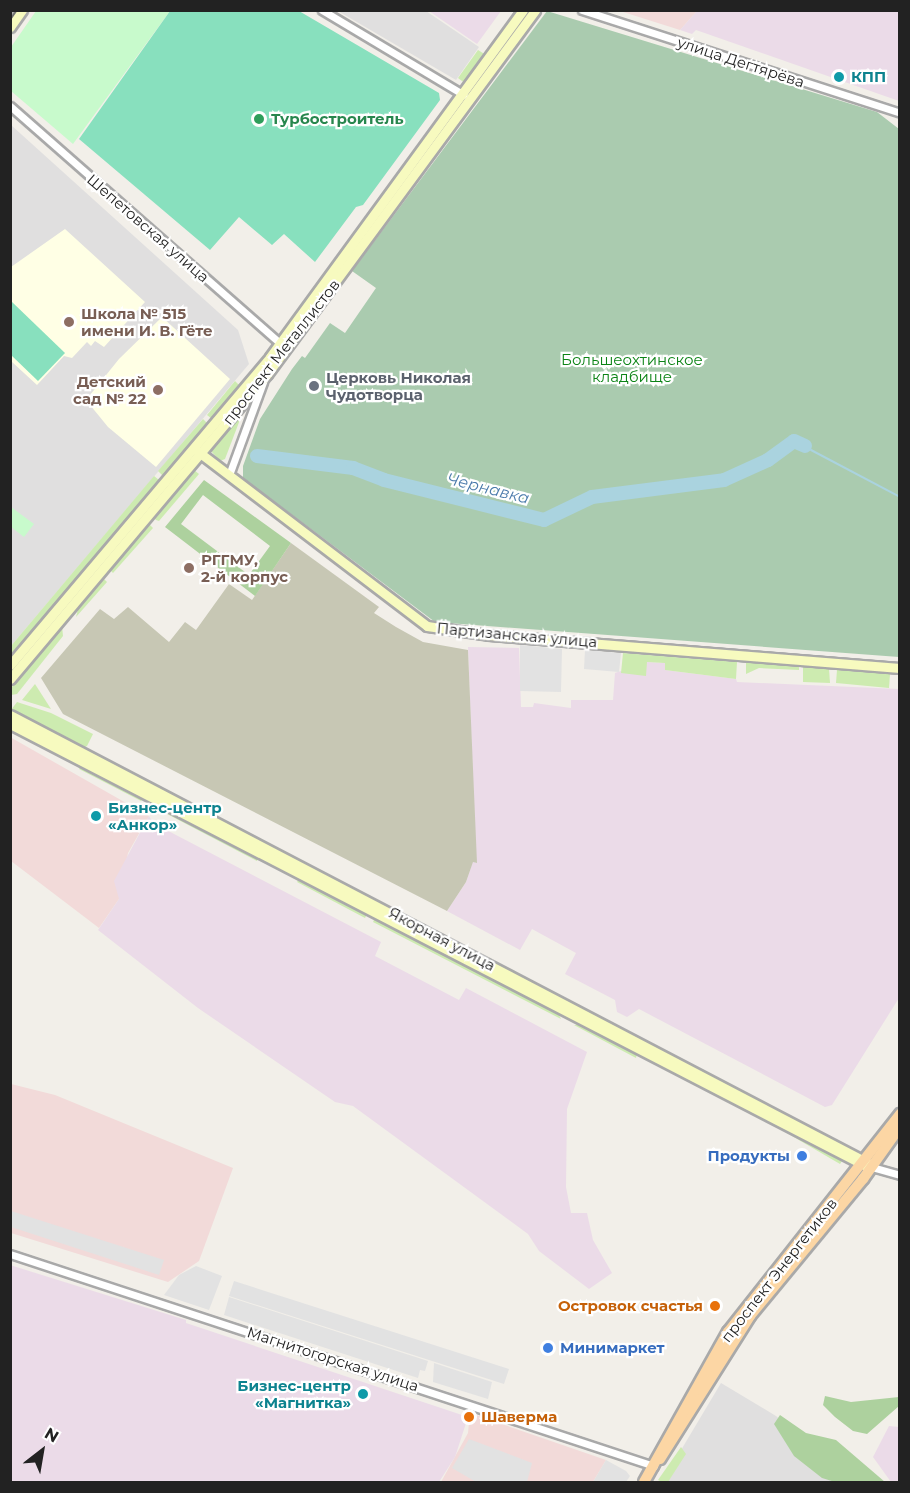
<!DOCTYPE html>
<meta charset="utf-8">
<style>
body{margin:0}
#map{position:relative;width:910px;height:1493px;overflow:hidden;background:#f2efe9;font-family:Montserrat,sans-serif}
div>[style]{position:absolute}
[style*='--x']{left:calc(var(--x)*1px);top:calc(var(--y)*1px);width:calc(var(--w)*1px);rotate:calc(var(--a)*1deg)}
.residential>*{inset:0;background:#e0dfdf}
.commercial>*{inset:0;background:#f2dad9}
.industrial>*{inset:0;background:#ebdbe8}
.education>*{inset:0;background:#ffffe5}
.construction>*{inset:0;background:#c7c7b4}
.grass>*{inset:0;background:#cdebb0}
.forest>*{inset:0;background:#add19e}
.cemetery>*{inset:0;background:#aacbaf}
.park>*{inset:0;background:#c8facc}
.pitch>*{inset:0;background:#88e0be}
.parking>*{inset:0;background:#e2e2e2}
.stream>*{height:2px;margin:-1px;padding:0 1px;transform-origin:1px;border-radius:1px;background:#aad3df}
.river>*{height:14px;margin:-7px;padding:0 7px;transform-origin:7px;border-radius:7px;background:#aad3df}
.roads{filter:drop-shadow(2px 0 #a9a9a9) drop-shadow(-2px 0 #a9a9a9) drop-shadow(0 2px #a9a9a9) drop-shadow(0 -2px #a9a9a9)}
.street>*{height:7px;margin:-3.5px;padding:0 3.5px;transform-origin:3.5px;border-radius:3.5px;background:#fff}
.secondary>*{height:9px;margin:-4.5px;padding:0 4.5px;transform-origin:4.5px;border-radius:4.5px;background:#f7fabf}
.primary>*{height:10px;margin:-5px;padding:0 5px;transform-origin:5px;border-radius:5px;background:#fcd6a4}
.tram>*{height:1.5px;margin:-0.75px;padding:0 0.75px;transform-origin:0.75px;border-radius:0.75px;background:#707070}
.dots>*{width:16px;height:16px;translate:-50% -50%;box-sizing:border-box;border:3px solid #fff;border-radius:50%}
span{translate:-50% -50%;white-space:nowrap;text-align:center;line-height:1.15;-webkit-text-stroke:4.5px #fff;paint-order:stroke}
.street-label{font-size:15px;color:#222}
.culture-label{font-size:15px;color:#0d838f;font-weight:700}
.left{translate:0 -50%;text-align:left}
.right{translate:-100% -50%;text-align:right}
.leisure-label{font-size:15px;color:#27864d;font-weight:700}
.education-label{font-size:15px;color:#785e54;font-weight:700}
.park-label{font-size:15px;color:#0c8416}
.worship-label{font-size:15px;color:#5b616d;font-weight:700}
.shop-label{font-size:15px;color:#366cbe;font-weight:700}
.food-label{font-size:15px;color:#c56008;font-weight:700}
.water-label{font-size:16px;color:#4a7aab;font-style:italic}
.frame{position:absolute;inset:0;border:12px solid #222;pointer-events:none}
.north{position:absolute;left:12px;top:1421px;width:60px;height:60px;-webkit-text-stroke:4px #fff;paint-order:stroke;rotate:31deg;font-size:16px;font-weight:700;line-height:24px;text-align:center;color:#222}
.north::after{content:'';display:block;margin:auto;width:21px;height:27px;background:#222;clip-path:polygon(50% 0,100% 100%,50% 72%,0 100%)}
</style>
<div id="map">
<div class="residential">
<div style="clip-path:polygon(338px 11px,426px 11px,479px 47px,456px 80px)"></div>
<div style="clip-path:polygon(11px 125px,238px 330px,249px 364px,11px 646px)"></div>
<div style="clip-path:polygon(721px 1383px,776px 1416px,819px 1453px,845px 1482px,662px 1482px)"></div>
</div>
<div class="commercial">
<div style="clip-path:polygon(620px 11px,697px 11px,680px 30px)"></div>
<div style="clip-path:polygon(10px 737px,149px 816px,128px 853px,119px 899px,99px 928px,11px 861px)"></div>
<div style="clip-path:polygon(11px 1084px,55px 1095px,233px 1168px,199px 1261px,168px 1282px,11px 1233px)"></div>
<div style="clip-path:polygon(470px 1413px,606px 1460px,593px 1482px,441px 1482px,468px 1433px)"></div>
</div>
<div class="industrial">
<div style="clip-path:polygon(429px 11px,501px 11px,477px 44px)"></div>
<div style="clip-path:polygon(697px 11px,899px 11px,899px 101px,696px 30px,692px 34px,680px 30px)"></div>
<div style="clip-path:polygon(468px 647px,519px 648px,521px 707px,533px 707px,534px 703px,571px 708px,571px 700px,613px 700px,615px 673px,647px 662px,665px 663px,665px 670px,736px 679px,737px 682px,899px 689px,899px 998px,832px 1105px,825px 1107px,639px 1009px,627px 1017px,617px 1012px,615px 1000px,565px 974px,576px 953px,532px 929px,520px 950px,447px 911px,466px 882px,473px 861px,476px 863px)"></div>
<div style="clip-path:polygon(149px 816px,153px 823px,381px 942px,375px 956px,459px 1000px,466px 988px,587px 1052px,567px 1109px,566px 1187px,571px 1213px,587px 1213px,593px 1240px,612px 1273px,589px 1289px,539px 1251px,528px 1234px,353px 1106px,335px 1102px,198px 1008px,98px 930px,119px 899px,114px 881px)"></div>
<div style="clip-path:polygon(10px 1265px,186px 1320px,186px 1323px,468px 1417px,455px 1457px,439px 1482px,11px 1482px)"></div>
<div style="clip-path:polygon(889px 1426px,899px 1427px,899px 1482px,891px 1482px,873px 1457px)"></div>
</div>
<div class="education">
<div style="clip-path:polygon(65px 229px,145px 302px,104px 347px,95px 341px,91px 346px,87px 342px,72px 358px,64px 356px,37px 385px,11px 361px,11px 267px)"></div>
<div style="clip-path:polygon(162px 317px,230px 379px,156px 467px,108px 427px,86px 400px,119px 359px)"></div>
</div>
<div class="construction">
<div style="clip-path:polygon(291px 543px,379px 607px,374px 613px,396px 627px,423px 642px,468px 650px,477px 863px,473px 862px,466px 882px,447px 911px,63px 714px,41px 678px,100px 609px,114px 619px,128px 607px,169px 642px,185px 622px,196px 630px,229px 584px,252px 600px)"></div>
</div>
<div class="grass">
<div style="clip-path:polygon(478px 50px,486px 55px,466px 84px,458px 78px)"></div>
<div style="clip-path:polygon(235px 381px,240px 386px,212px 419px,207px 415px)"></div>
<div style="clip-path:polygon(239px 415px,241px 417px,225px 459px,220px 461px,210px 450px)"></div>
<div style="clip-path:polygon(203px 419px,208px 424px,163px 476px,158px 471px)"></div>
<div style="clip-path:polygon(194px 470px,199px 474px,159px 521px,156px 520px,153px 517px)"></div>
<div style="clip-path:polygon(154px 476px,159px 480px,11px 657px,11px 646px)"></div>
<div style="clip-path:polygon(148px 523px,153px 528px,113px 573px,109px 569px)"></div>
<div style="clip-path:polygon(102px 577px,107px 582px,76px 617px,79px 605px)"></div>
<div style="clip-path:polygon(62px 626px,63px 636px,17px 694px,11px 695px,11px 688px)"></div>
<div style="clip-path:polygon(623px 653px,737px 662px,736px 679px,665px 670px,665px 663px,647px 662px,646px 676px,621px 673px)"></div>
<div style="clip-path:polygon(746px 662px,799px 667px,799px 670px,759px 668px,746px 674px)"></div>
<div style="clip-path:polygon(803px 667px,829px 669px,830px 683px,803px 682px)"></div>
<div style="clip-path:polygon(837px 670px,890px 674px,889px 688px,836px 683px)"></div>
<div style="clip-path:polygon(35px 684px,51px 709px,22px 700px)"></div>
<div style="clip-path:polygon(17px 702px,51px 713px,93px 734px,87px 746px,83px 748px,11px 710px)"></div>
<div style="clip-path:polygon(81px 765px,143px 798px,141px 801px,79px 769px)"></div>
<div style="clip-path:polygon(150px 801px,258px 858px,257px 861px,148px 804px)"></div>
<div style="clip-path:polygon(299px 879px,367px 914px,365px 918px,297px 882px)"></div>
<div style="clip-path:polygon(375px 918px,558px 1013px,561px 1019px,373px 922px)"></div>
<div style="clip-path:polygon(574px 1025px,581px 1025px,637px 1054px,636px 1058px)"></div>
<div style="clip-path:polygon(768px 1122px,842px 1161px,840px 1164px)"></div>
<div style="clip-path:polygon(681px 1447px,686px 1454px,668px 1482px,662px 1482px,658px 1480px)"></div>
</div>
<div class="forest">
<div style="clip-path:polygon(evenodd,204px 480px,291px 543px,255px 596px,165px 527px,204px 480px,203px 495px,270px 546px,249px 575px,181px 524px,203px 495px)"></div>
<div style="clip-path:polygon(825px 1396px,851px 1402px,899px 1397px,899px 1406px,867px 1434px,853px 1431px,835px 1417px,823px 1405px)"></div>
<div style="clip-path:polygon(780px 1415px,806px 1433px,836px 1440px,885px 1482px,835px 1482px,822px 1478px,794px 1456px,774px 1424px)"></div>
</div>
<div class="cemetery">
<div style="clip-path:polygon(547px 11px,877px 112px,899px 129px,899px 657px,435px 622px,243px 478px,243px 466px,260px 419px,292px 369px,302px 356px,305px 358px,330px 323px,345px 333px,376px 288px,352px 271px)"></div>
</div>
<div class="park">
<div style="clip-path:polygon(36px 11px,170px 11px,73px 144px,11px 91px,11px 47px)"></div>
<div style="clip-path:polygon(11px 507px,34px 524px,24px 537px,11px 527px)"></div>
</div>
<div class="pitch">
<div style="clip-path:polygon(170px 11px,299px 11px,439px 93px,440px 100px,363px 205px,356px 207px,315px 262px,284px 234px,272px 245px,239px 217px,210px 250px,79px 139px)"></div>
<div style="clip-path:polygon(11px 301px,65px 353px,38px 381px,11px 355px)"></div>
</div>
<div class="parking">
<div style="clip-path:polygon(520px 645px,562px 649px,561px 692px,520px 691px)"></div>
<div style="clip-path:polygon(585px 650px,621px 653px,619px 672px,584px 669px)"></div>
<div style="clip-path:polygon(11px 1211px,164px 1260px,159px 1275px,11px 1227px)"></div>
<div style="clip-path:polygon(196px 1266px,222px 1276px,209px 1310px,164px 1295px,179px 1275px)"></div>
<div style="clip-path:polygon(234px 1281px,509px 1369px,504px 1384px,229px 1296px)"></div>
<div style="clip-path:polygon(229px 1297px,428px 1361px,425px 1371px,420px 1370px,418px 1378px,224px 1315px)"></div>
<div style="clip-path:polygon(434px 1363px,492px 1382px,488px 1399px,433px 1382px)"></div>
<div style="clip-path:polygon(469px 1439px,532px 1463px,527px 1482px,476px 1482px,452px 1468px)"></div>
<div style="clip-path:polygon(606px 1460px,626px 1471px,630px 1476px,626px 1482px,593px 1482px)"></div>
</div>
<div class="stream">
<div style="--x:811;--y:450;--w:101;--a:27.8"></div>
</div>
<div class="river">
<div style="--x:257;--y:456;--w:97;--a:7.1"></div>
<div style="--x:353;--y:468;--w:33;--a:21"></div>
<div style="--x:384;--y:480;--w:165;--a:14"></div>
<div style="--x:544;--y:520;--w:53;--a:-25.6"></div>
<div style="--x:592;--y:497;--w:133;--a:-7.3"></div>
<div style="--x:724;--y:480;--w:48;--a:-24.4"></div>
<div style="--x:768;--y:460;--w:32;--a:-36"></div>
<div style="--x:794;--y:441;--w:12;--a:24"></div>
</div>
<div class="roads">
<div class="street">
<div style="--x:322;--y:10;--w:165;--a:30.9"></div>
<div style="--x:582;--y:10;--w:334;--a:17.9"></div>
<div style="--x:10;--y:106;--w:363;--a:41.3"></div>
<div style="--x:229;--y:475;--w:99;--a:-69.9"></div>
<div style="--x:872;--y:1167;--w:29;--a:16"></div>
<div style="--x:10;--y:1254;--w:678;--a:18.22"></div>
</div>
<div class="secondary">
<div style="--x:10;--y:27;--w:21;--a:-55"></div>
<div style="--x:196;--y:450;--w:290;--a:37.3"></div>
<div style="--x:427;--y:626;--w:63;--a:8.3"></div>
<div style="--x:489;--y:635;--w:412;--a:4.6"></div>
<div style="--x:10;--y:665;--w:403;--a:-49.8"></div>
<div style="--x:270;--y:357;--w:429;--a:-53.9"></div>
<div style="--x:10;--y:679;--w:399;--a:-49.9"></div>
<div style="--x:267;--y:374;--w:452;--a:-53.6"></div>
<div style="--x:10;--y:715;--w:970;--a:27.57"></div>
<div style="--x:10;--y:724;--w:963;--a:27.31"></div>
</div>
<div class="primary">
<div style="--x:660;--y:1459;--w:169;--a:-57.8"></div>
<div style="--x:750;--y:1316;--w:178;--a:-50.5"></div>
<div style="--x:863;--y:1179;--w:64;--a:-54.6"></div>
<div style="--x:644;--y:1482;--w:172;--a:-60.8"></div>
<div style="--x:728;--y:1332;--w:278;--a:-51.7"></div>
</div>
</div>
<div class="tram">
<div style="--x:10;--y:20;--w:12;--a:-55"></div>
</div>
<div class="dots">
<div style="left:839px;top:77px;background:#0f9aa8"></div>
<div style="left:259px;top:119px;background:#2e9e5b"></div>
<div style="left:69px;top:322px;background:#8d6e63"></div>
<div style="left:314px;top:386px;background:#6b7280"></div>
<div style="left:158px;top:390px;background:#8d6e63"></div>
<div style="left:189px;top:568px;background:#8d6e63"></div>
<div style="left:96px;top:816px;background:#0f9aa8"></div>
<div style="left:802px;top:1156px;background:#3f7fe0"></div>
<div style="left:715px;top:1306px;background:#e8710a"></div>
<div style="left:548px;top:1348px;background:#3f7fe0"></div>
<div style="left:363px;top:1394px;background:#0f9aa8"></div>
<div style="left:469px;top:1417px;background:#e8710a"></div>
</div>
<div class="street-label">
<span style="left:741px;top:62px;rotate:18deg">улица Дегтярёва</span>
<span style="left:148px;top:228px;rotate:41deg">Шепетовская улица</span>
<span style="left:281px;top:352px;rotate:-52deg">проспект Металлистов</span>
<span style="left:517px;top:635px;rotate:5deg">Партизанская улица</span>
<span style="left:442px;top:939px;rotate:28deg">Якорная улица</span>
<span style="left:779px;top:1270px;rotate:-52deg">проспект Энергетиков</span>
<span style="left:333px;top:1359px;rotate:18deg">Магнитогорская улица</span>
</div>
<div class="culture-label">
<span class="left" style="left:851px;top:77px">КПП</span>
<span class="left" style="left:108px;top:816px">Бизнес-центр<br>«Анкор»</span>
<span class="right" style="left:351px;top:1394px">Бизнес-центр<br>«Магнитка»</span>
</div>
<div class="leisure-label">
<span class="left" style="left:271px;top:119px">Турбостроитель</span>
</div>
<div class="education-label">
<span class="left" style="left:81px;top:322px">Школа № 515<br>имени И. В. Гёте</span>
<span class="right" style="left:146px;top:390px">Детский<br>сад № 22</span>
<span class="left" style="left:201px;top:568px">РГГМУ,<br>2-й корпус</span>
</div>
<div class="park-label">
<span style="left:632px;top:368px">Большеохтинское<br>кладбище</span>
</div>
<div class="worship-label">
<span class="left" style="left:326px;top:386px">Церковь Николая<br>Чудотворца</span>
</div>
<div class="shop-label">
<span class="right" style="left:790px;top:1156px">Продукты</span>
<span class="left" style="left:560px;top:1348px">Минимаркет</span>
</div>
<div class="food-label">
<span class="right" style="left:703px;top:1306px">Островок счастья</span>
<span class="left" style="left:481px;top:1417px">Шаверма</span>
</div>
<div class="water-label">
<span style="left:488px;top:489px;rotate:14deg">Чернавка</span>
</div>
<div class="frame"></div>
<div class="north">N</div>
</div>
